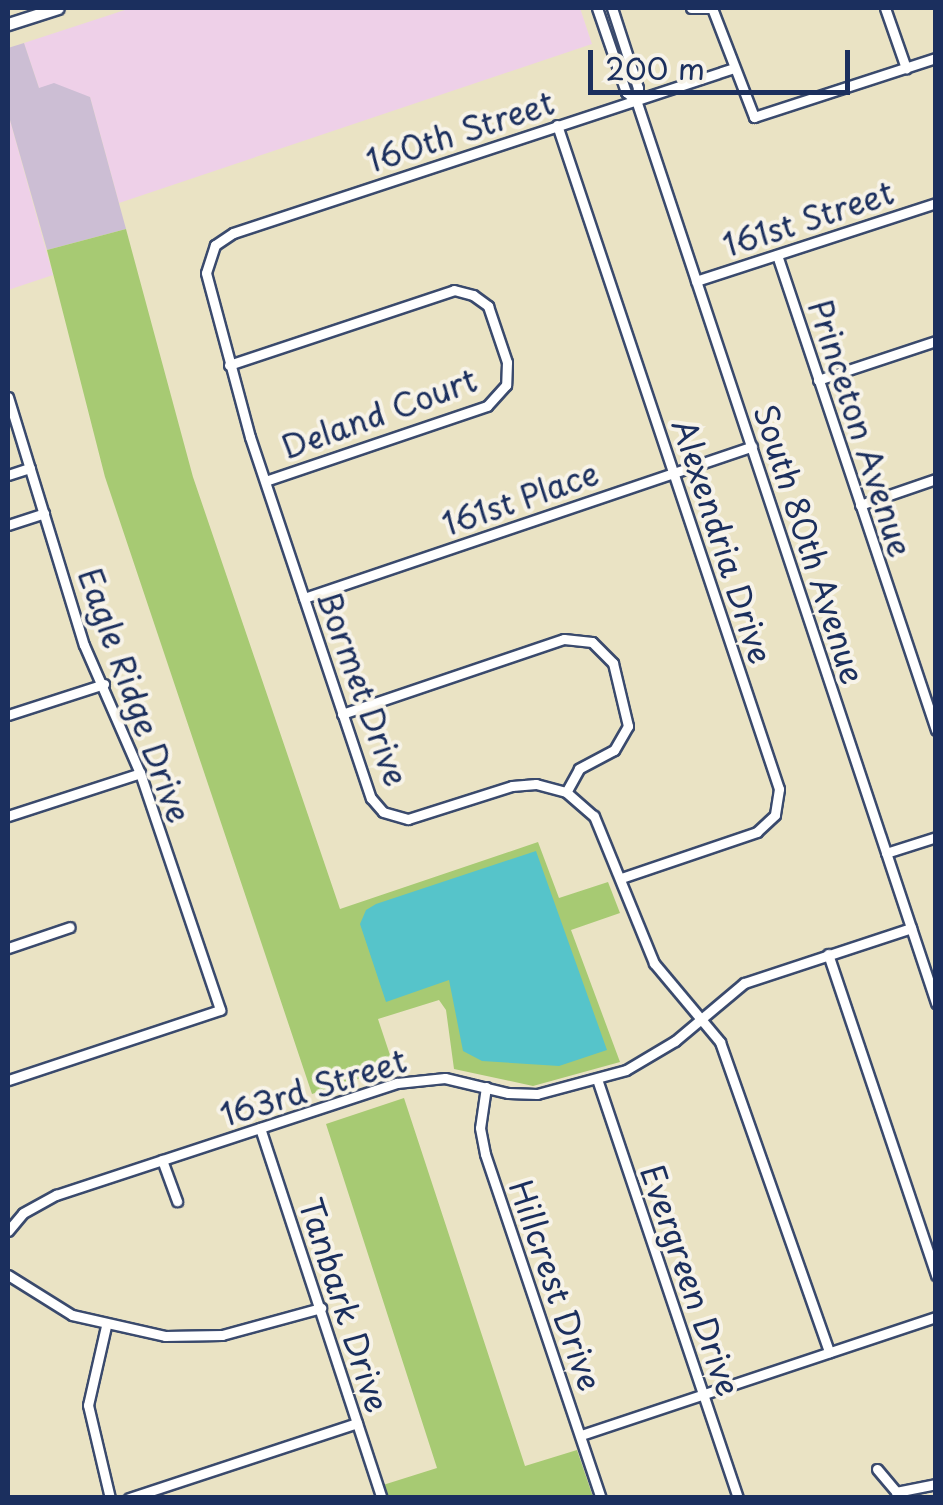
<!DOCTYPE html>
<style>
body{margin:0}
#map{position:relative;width:943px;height:1505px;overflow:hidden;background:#eae3c4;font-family:"Playpen Sans",sans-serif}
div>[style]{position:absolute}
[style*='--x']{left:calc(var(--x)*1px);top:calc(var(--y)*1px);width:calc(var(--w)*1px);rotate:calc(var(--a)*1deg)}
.built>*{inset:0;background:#eed0e8}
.industrial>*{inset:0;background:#ccbed4}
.green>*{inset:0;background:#a7ca73}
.water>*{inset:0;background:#56c4ca}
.roads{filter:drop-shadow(2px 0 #3a4a6d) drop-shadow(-2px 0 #3a4a6d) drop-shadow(0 2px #3a4a6d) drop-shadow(0 -2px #3a4a6d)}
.minor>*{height:9px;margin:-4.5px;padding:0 4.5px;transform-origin:4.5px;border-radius:4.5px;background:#fff}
.major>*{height:11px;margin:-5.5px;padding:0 5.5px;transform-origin:5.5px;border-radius:5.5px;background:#fff}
span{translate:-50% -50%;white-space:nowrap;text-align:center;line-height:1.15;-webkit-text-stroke:8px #f7f3e8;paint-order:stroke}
.street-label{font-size:32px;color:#1b2f5e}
.frame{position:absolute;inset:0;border:10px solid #1b2f5e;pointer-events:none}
.scale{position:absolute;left:588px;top:50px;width:262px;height:45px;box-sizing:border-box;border:5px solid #1b2f5e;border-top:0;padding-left:12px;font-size:30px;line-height:35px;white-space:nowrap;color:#1b2f5e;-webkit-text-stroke:8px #f7f3e8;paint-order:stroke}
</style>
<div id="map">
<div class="built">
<div style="clip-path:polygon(131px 8px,580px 8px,592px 44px,119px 203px,90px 97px,39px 88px,24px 43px)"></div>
<div style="clip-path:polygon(8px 113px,53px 275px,8px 290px)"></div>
</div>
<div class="industrial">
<div style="clip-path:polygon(24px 43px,39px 88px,54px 83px,90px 97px,126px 229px,47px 250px,8px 113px,8px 48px)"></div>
</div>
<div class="green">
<div style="clip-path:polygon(126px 229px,193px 477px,340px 909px,538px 842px,559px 898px,608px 882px,620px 913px,571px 930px,620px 1062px,533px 1086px,454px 1069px,446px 1010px,439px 1000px,378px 1019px,394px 1067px,312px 1094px,105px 477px,47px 250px)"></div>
<div style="clip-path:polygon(404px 1098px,525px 1466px,577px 1450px,593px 1497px,387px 1497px,383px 1485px,437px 1468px,326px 1124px)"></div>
</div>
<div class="water">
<div style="clip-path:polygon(536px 851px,607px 1050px,559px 1066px,482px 1061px,463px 1051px,449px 980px,386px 1002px,360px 924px,366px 910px,376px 904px)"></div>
</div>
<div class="roads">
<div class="minor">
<div style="--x:597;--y:8;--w:89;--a:71"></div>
<div style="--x:626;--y:92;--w:13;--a:39"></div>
<div style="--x:612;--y:8;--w:84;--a:72"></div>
<div style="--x:638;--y:88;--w:12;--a:99"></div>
<div style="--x:636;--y:100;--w:952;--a:71.62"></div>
<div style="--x:691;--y:8;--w:22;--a:0"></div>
<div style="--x:712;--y:8;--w:117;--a:68.9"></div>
<div style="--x:754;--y:117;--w:191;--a:-18"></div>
<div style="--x:885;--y:8;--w:64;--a:70.7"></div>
<div style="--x:734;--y:68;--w:527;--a:161.77"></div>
<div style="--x:233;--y:233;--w:22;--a:146"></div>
<div style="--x:215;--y:245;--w:29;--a:108"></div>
<div style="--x:206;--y:273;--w:170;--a:75"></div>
<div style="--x:250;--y:437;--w:381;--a:71.5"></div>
<div style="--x:371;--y:798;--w:18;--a:49"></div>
<div style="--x:383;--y:812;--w:26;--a:16"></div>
<div style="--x:408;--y:819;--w:109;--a:-17.6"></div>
<div style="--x:512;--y:786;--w:24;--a:-5"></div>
<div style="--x:536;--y:784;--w:31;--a:15"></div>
<div style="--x:566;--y:792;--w:37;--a:41"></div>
<div style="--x:594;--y:816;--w:159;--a:67.8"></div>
<div style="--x:654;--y:963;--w:103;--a:50.1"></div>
<div style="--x:720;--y:1042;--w:329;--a:70.6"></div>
<div style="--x:557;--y:125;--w:700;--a:71.51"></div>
<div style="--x:779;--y:789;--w:26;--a:99"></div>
<div style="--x:775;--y:815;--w:25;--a:137"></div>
<div style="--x:757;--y:832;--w:144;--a:161.3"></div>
<div style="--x:777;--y:255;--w:501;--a:71.49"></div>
<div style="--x:696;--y:281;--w:252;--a:-18"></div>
<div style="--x:229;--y:365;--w:237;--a:-18.4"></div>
<div style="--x:454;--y:290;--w:20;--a:15"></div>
<div style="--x:473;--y:295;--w:19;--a:36"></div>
<div style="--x:488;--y:306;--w:59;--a:71.3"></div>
<div style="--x:507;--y:362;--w:23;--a:92"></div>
<div style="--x:506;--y:385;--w:28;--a:132"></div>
<div style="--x:487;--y:406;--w:234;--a:161.3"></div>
<div style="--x:818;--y:380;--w:124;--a:-18.3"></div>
<div style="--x:8;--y:397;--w:259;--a:73"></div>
<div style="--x:84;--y:645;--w:140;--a:66.4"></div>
<div style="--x:140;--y:773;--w:250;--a:71.3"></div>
<div style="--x:220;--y:1010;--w:223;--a:161.7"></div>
<div style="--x:8;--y:475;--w:23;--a:-18"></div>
<div style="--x:860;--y:505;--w:80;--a:-18.9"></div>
<div style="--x:8;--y:525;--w:38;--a:-18"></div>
<div style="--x:304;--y:598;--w:473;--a:-18.7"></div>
<div style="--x:342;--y:714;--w:234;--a:-18.7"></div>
<div style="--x:564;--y:639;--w:28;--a:6"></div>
<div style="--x:592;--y:642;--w:30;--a:45"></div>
<div style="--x:613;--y:663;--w:65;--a:76.6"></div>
<div style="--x:628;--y:726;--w:28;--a:120"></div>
<div style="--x:614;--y:750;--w:40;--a:152"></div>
<div style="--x:579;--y:769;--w:26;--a:119"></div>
<div style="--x:8;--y:715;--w:101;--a:-17.9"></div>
<div style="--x:8;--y:816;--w:139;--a:-18"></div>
<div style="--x:886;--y:853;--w:52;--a:-17.7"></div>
<div style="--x:8;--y:948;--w:65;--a:-18.7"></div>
<div style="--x:828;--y:954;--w:339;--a:71.4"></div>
<div style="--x:597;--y:1079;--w:442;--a:71.4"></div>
<div style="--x:486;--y:1087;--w:41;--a:98.3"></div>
<div style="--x:480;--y:1128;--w:26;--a:79"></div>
<div style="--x:485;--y:1154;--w:363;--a:71.4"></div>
<div style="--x:260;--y:1128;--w:390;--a:71.8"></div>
<div style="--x:162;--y:1160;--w:44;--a:69.9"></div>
<div style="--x:8;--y:1231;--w:23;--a:-50"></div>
<div style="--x:23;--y:1213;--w:38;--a:-29"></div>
<div style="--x:56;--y:1195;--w:359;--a:-18.2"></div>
<div style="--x:397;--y:1083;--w:48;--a:-5.9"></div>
<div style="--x:445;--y:1078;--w:65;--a:13.4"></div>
<div style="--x:508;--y:1093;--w:29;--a:2"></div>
<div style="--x:537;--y:1094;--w:92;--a:-15.1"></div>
<div style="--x:626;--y:1070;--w:57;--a:-30.6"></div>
<div style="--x:675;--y:1041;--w:90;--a:-40"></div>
<div style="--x:744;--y:983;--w:176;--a:-18.2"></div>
<div style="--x:8;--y:1275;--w:75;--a:32"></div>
<div style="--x:72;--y:1315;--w:95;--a:12.7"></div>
<div style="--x:165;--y:1336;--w:57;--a:-1"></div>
<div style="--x:222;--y:1335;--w:103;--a:-15.3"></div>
<div style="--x:106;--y:1326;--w:81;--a:102.8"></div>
<div style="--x:88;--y:1405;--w:96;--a:76.7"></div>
<div style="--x:581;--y:1435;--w:374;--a:-18.4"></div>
<div style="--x:877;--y:1469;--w:30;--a:50"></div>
<div style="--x:896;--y:1492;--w:41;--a:-11.3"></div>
<div style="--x:129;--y:1498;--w:240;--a:-18.2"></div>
</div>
<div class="major">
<div style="--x:8;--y:24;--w:52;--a:-17.7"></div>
</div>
</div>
<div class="street-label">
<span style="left:460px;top:131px;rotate:-18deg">160th Street</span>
<span style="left:808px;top:218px;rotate:-18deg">161st Street</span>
<span style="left:379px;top:413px;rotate:-20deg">Deland Court</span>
<span style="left:861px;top:428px;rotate:72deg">Princeton Avenue</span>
<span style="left:520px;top:498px;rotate:-19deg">161st Place</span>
<span style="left:723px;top:541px;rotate:72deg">Alexendria Drive</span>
<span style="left:810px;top:544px;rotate:72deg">South 80th Avenue</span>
<span style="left:363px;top:688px;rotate:70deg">Bormet Drive</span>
<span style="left:135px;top:695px;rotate:70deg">Eagle Ridge Drive</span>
<span style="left:313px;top:1087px;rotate:-17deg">163rd Street</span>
<span style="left:691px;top:1280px;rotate:71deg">Evergreen Drive</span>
<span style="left:556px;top:1285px;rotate:71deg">Hillcrest Drive</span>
<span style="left:345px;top:1305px;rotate:72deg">Tanbark Drive</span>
</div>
<div class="frame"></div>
<div class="scale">200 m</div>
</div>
